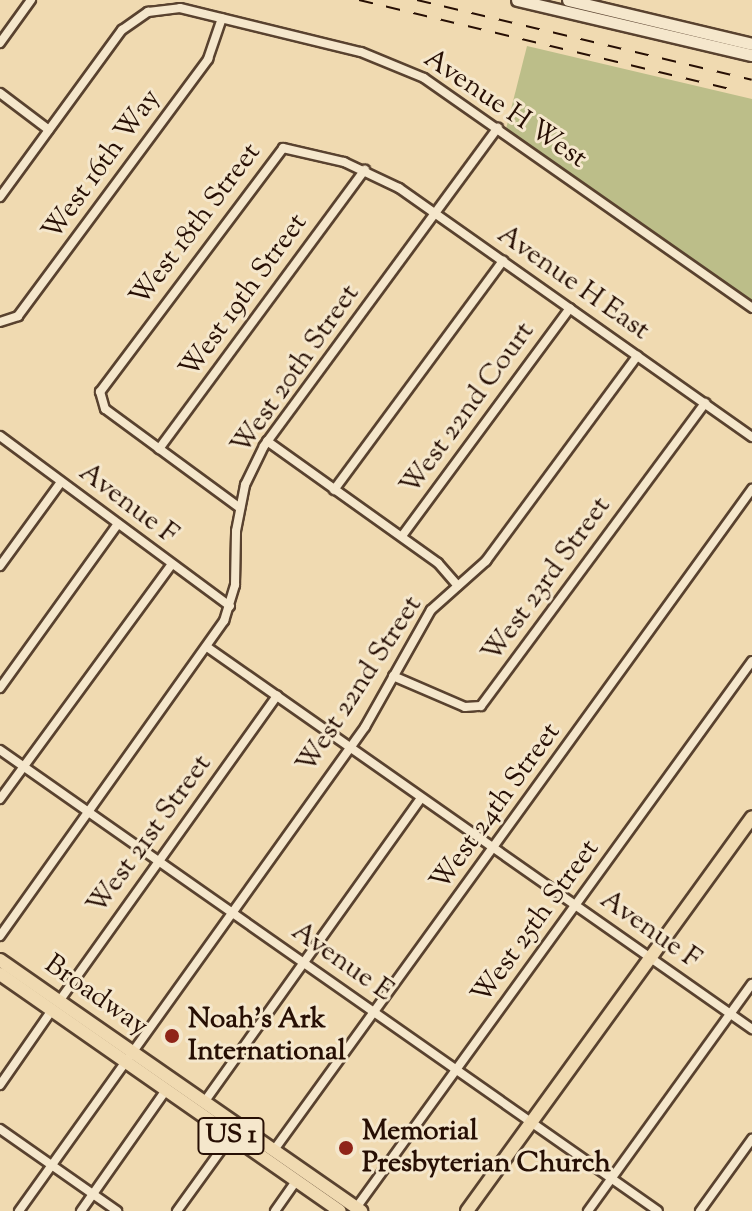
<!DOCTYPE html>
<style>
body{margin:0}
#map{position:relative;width:752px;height:1211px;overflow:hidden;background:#f0dab1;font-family:"Sorts Mill Goudy",serif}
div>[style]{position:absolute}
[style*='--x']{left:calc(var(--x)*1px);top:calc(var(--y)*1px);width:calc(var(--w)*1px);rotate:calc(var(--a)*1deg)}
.green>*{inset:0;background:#bcbe89}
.roads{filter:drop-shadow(2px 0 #59422f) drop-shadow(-2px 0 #59422f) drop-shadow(0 2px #59422f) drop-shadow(0 -2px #59422f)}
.minor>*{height:8px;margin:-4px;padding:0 4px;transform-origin:4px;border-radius:4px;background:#f5e7cc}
.secondary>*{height:11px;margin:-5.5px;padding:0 5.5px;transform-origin:5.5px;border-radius:5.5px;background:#f5e7cc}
.primary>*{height:12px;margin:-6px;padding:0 6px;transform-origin:6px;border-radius:6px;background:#f0dab1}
.rail>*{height:2px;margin-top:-1px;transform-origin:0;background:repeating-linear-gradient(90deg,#270f04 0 14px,transparent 0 28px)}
.dots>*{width:22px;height:22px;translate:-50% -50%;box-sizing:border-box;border:4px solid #f5e7cc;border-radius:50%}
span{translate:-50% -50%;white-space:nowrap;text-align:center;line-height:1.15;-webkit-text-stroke:6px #f5e7cc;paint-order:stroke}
.shield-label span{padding:2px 6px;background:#f5e7cc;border:2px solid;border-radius:6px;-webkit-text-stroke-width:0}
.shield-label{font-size:26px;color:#270f04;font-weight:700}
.street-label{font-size:28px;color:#270f04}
.poi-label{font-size:28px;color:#270f04;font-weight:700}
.left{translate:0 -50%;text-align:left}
</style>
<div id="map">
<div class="green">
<div style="clip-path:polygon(527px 46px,752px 99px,752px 302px,506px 129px)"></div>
</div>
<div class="roads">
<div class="minor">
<div style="--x:0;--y:43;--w:53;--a:-54.2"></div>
<div style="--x:0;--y:93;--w:61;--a:37.1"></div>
<div style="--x:0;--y:197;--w:207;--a:-53.9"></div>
<div style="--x:122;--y:30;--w:32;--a:-35"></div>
<div style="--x:148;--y:12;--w:32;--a:-7"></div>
<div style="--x:180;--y:8;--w:186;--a:13.7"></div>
<div style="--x:361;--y:52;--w:68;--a:22.4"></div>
<div style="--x:424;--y:78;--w:401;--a:35"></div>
<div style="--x:0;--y:322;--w:19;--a:-18"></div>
<div style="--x:18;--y:316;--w:320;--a:-53.5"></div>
<div style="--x:208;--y:59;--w:43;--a:-71.1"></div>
<div style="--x:0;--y:436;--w:286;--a:36.5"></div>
<div style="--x:267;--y:441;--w:210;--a:35.5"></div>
<div style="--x:438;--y:563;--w:30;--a:49"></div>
<div style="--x:159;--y:449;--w:347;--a:-53.6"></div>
<div style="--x:334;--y:490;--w:285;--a:-53.6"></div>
<div style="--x:240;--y:508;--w:167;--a:-143.7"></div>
<div style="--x:105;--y:409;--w:18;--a:-106"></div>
<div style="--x:100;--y:392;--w:305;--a:-53.1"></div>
<div style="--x:283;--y:148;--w:63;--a:12.9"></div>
<div style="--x:344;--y:162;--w:61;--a:25.3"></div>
<div style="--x:399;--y:188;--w:432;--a:35.2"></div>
<div style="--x:402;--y:536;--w:283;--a:-53.6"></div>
<div style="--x:0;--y:566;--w:104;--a:-54"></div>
<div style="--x:207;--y:647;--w:666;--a:35.03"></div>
<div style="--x:393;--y:676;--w:78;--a:23.3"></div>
<div style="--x:465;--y:707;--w:16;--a:-4"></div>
<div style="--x:481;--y:706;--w:377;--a:-53.5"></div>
<div style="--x:0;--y:688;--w:202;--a:-54.3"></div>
<div style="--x:0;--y:750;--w:803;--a:35.02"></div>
<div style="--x:0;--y:799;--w:291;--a:-53.8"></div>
<div style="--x:0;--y:936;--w:387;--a:-54.6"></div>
<div style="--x:224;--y:621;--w:38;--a:-73"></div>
<div style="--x:235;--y:585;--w:54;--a:-88.9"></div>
<div style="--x:236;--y:531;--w:47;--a:-78.9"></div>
<div style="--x:245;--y:485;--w:43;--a:-64"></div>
<div style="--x:264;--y:446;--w:395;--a:-53.7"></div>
<div style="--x:60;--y:1000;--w:374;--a:-54.5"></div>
<div style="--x:0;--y:1085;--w:91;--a:-55.3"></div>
<div style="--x:205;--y:1101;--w:372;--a:-54.5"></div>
<div style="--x:0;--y:1129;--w:143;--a:35"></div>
<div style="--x:274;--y:1150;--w:816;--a:-54.13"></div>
<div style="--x:356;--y:1208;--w:675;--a:-54.1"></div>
<div style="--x:19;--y:1211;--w:595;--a:-54.44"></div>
<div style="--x:365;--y:727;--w:134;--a:-60.6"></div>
<div style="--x:431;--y:610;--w:74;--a:-41.7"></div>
<div style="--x:486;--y:561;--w:255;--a:-53.6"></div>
<div style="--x:81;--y:1211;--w:148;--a:-54.9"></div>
<div style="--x:177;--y:1211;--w:92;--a:-54.2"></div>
<div style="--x:275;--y:1211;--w:37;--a:-55"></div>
<div style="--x:588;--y:1211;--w:280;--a:-54.2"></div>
<div style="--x:700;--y:1211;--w:89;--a:-54.2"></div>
</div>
<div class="secondary">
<div style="--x:517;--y:0;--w:241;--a:13.2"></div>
<div style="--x:568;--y:0;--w:189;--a:13.4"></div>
</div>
<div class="primary">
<div style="--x:0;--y:960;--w:440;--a:34.8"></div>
<div style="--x:0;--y:974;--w:414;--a:34.9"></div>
<div style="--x:467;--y:1211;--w:486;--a:-54.1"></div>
</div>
</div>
<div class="rail">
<div style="--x:359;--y:0;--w:391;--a:13.5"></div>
<div style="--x:417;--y:0;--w:344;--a:13.4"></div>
</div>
<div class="dots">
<div style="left:172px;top:1036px;background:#8f2418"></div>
<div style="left:346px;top:1148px;background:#8f2418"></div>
</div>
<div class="shield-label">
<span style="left:231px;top:1136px">US 1</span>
</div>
<div class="street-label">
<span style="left:505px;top:109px;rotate:34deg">Avenue H West</span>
<span style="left:102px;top:165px;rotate:-54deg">West 16th Way</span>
<span style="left:196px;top:225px;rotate:-53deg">West 18th Street</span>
<span style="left:573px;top:283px;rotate:35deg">Avenue H East</span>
<span style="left:244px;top:296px;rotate:-54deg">West 19th Street</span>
<span style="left:296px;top:370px;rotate:-55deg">West 20th Street</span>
<span style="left:468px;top:409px;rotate:-54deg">West 22nd Court</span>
<span style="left:128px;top:504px;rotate:37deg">Avenue F</span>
<span style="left:547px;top:580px;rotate:-54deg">West 23rd Street</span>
<span style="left:360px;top:685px;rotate:-57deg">West 22nd Street</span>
<span style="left:496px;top:807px;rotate:-54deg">West 24th Street</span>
<span style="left:150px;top:835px;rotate:-54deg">West 21st Street</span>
<span style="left:536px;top:922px;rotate:-54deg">West 25th Street</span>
<span style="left:650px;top:930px;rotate:35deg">Avenue F</span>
<span style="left:342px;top:962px;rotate:35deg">Avenue E</span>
<span style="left:96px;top:996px;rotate:35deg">Broadway</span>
</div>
<div class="poi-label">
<span class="left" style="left:188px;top:1036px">Noah's Ark<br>International</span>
<span class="left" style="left:362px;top:1148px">Memorial<br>Presbyterian Church</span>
</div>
</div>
